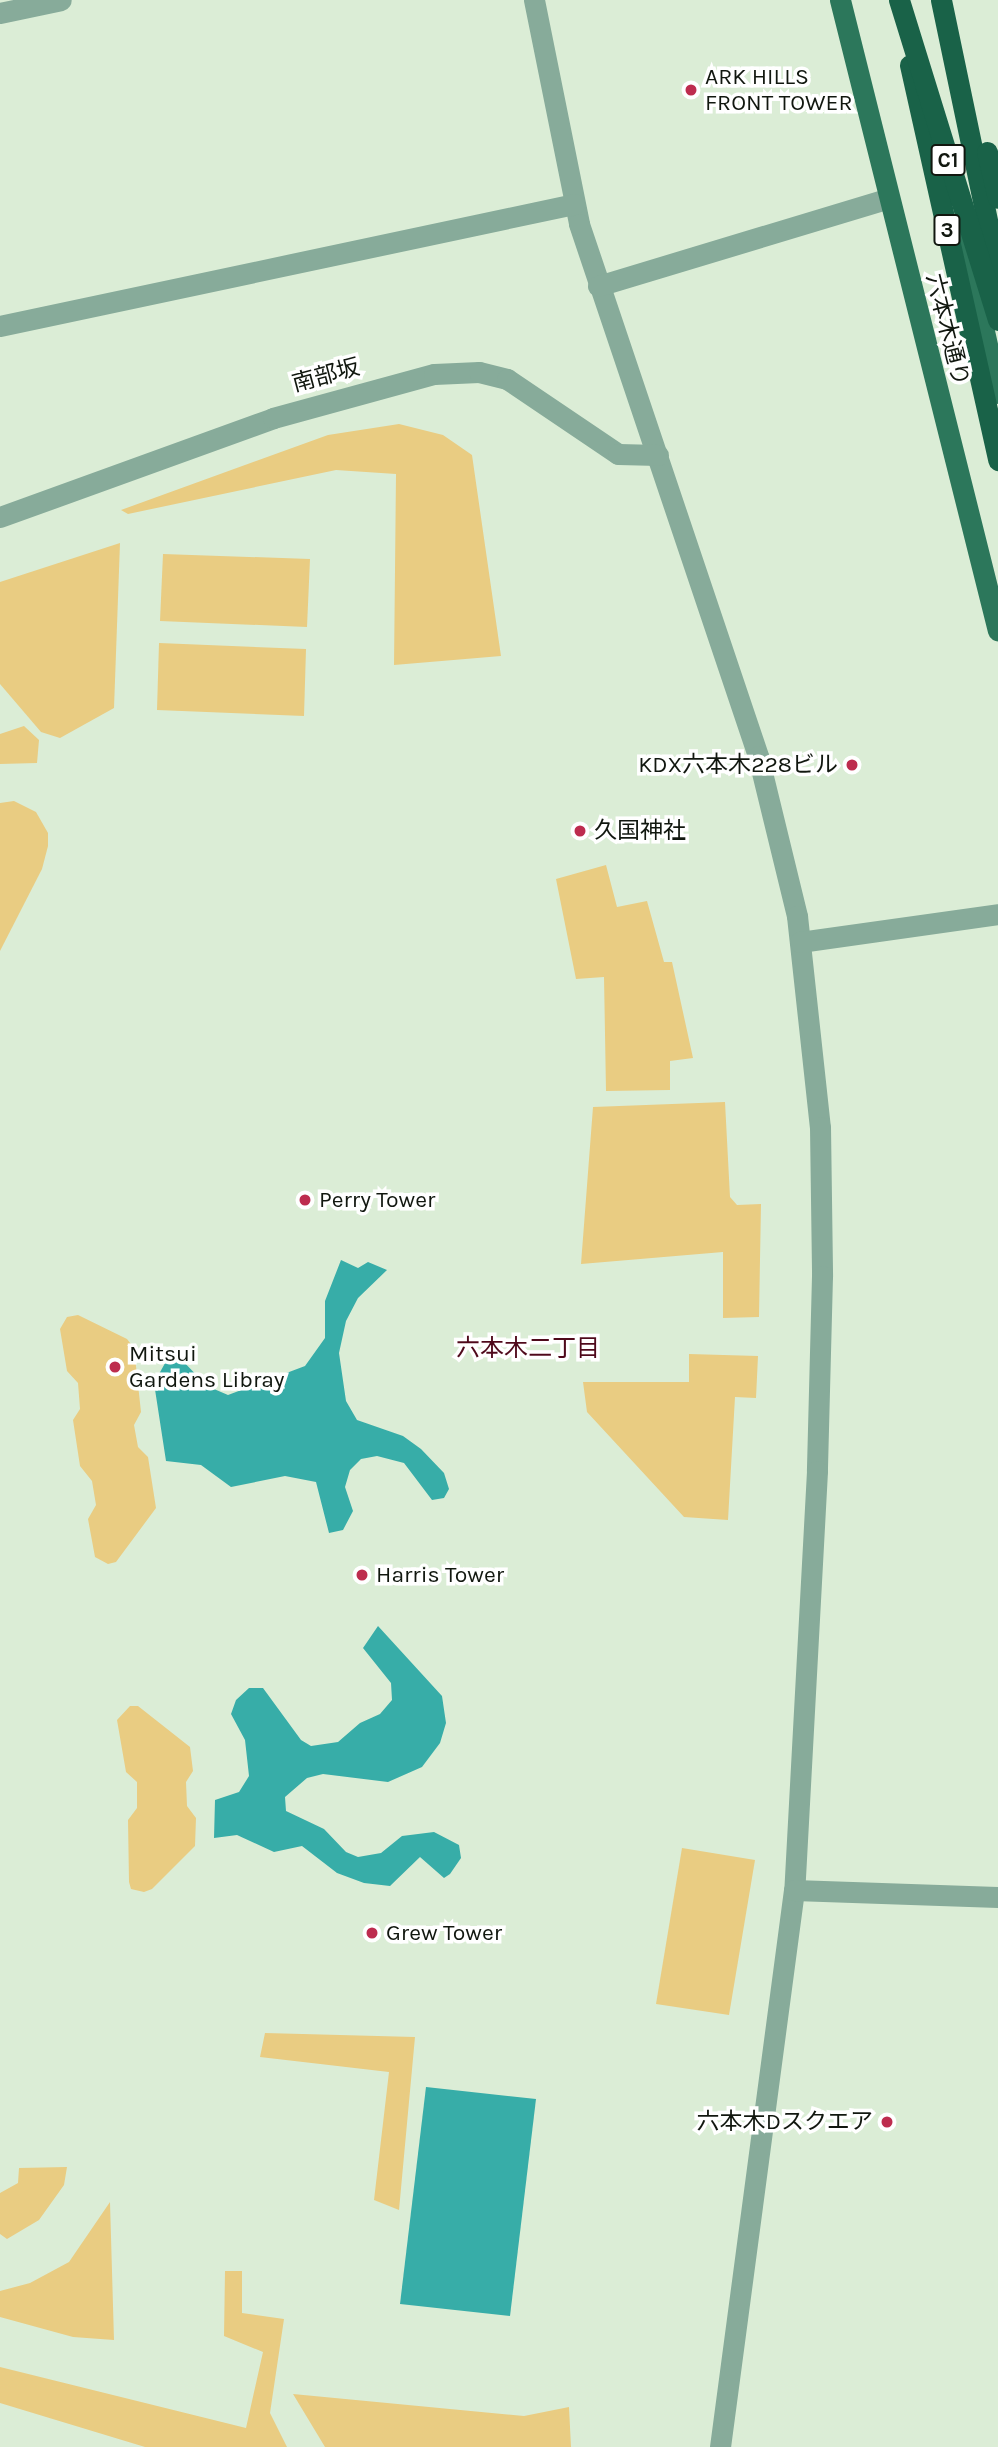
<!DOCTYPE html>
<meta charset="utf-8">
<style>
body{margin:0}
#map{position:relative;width:998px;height:2447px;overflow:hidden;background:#dbedd6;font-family:Karla,"Noto Sans JP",sans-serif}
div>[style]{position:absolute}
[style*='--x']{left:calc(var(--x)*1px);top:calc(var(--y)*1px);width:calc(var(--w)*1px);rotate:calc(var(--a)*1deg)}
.green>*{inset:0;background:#e9cc82}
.water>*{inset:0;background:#37ada8}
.minor>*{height:21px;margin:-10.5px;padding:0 10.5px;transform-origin:10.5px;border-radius:10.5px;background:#87ab9a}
.major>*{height:21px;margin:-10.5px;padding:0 10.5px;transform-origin:10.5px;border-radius:10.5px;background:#2c775b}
.highway>*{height:21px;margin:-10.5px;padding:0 10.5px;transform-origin:10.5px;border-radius:10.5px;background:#196248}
.highway-bridge>*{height:21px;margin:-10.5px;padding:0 10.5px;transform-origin:10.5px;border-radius:10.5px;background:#196248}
.dots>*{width:19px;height:19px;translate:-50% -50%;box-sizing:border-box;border:4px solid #fff;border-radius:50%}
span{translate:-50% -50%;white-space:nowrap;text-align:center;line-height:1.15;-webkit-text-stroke:7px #fff;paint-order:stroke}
.shield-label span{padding:2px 5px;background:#fff;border:2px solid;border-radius:5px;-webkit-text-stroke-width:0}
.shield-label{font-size:21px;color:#11170f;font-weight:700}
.poi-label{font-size:23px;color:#11170f}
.left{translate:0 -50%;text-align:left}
.right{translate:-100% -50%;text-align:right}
.street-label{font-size:23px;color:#11170f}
.neighbourhood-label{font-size:24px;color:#4f091b}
</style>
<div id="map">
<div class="green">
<div style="clip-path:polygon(399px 424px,443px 435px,472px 455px,501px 656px,394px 665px,396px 474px,336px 470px,128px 514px,121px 510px,328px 435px)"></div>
<div style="clip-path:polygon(120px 543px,114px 708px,60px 738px,41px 732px,0 684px,0 582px)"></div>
<div style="clip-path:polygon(163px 554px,310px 559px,307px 627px,160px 621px)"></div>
<div style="clip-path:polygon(159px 643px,306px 649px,304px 716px,157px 710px)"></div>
<div style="clip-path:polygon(24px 726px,39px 740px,37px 763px,0 764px,0 734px)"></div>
<div style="clip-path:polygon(14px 801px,36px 812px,48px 833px,48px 846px,42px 869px,0 951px,0 803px)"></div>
<div style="clip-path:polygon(606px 865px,617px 907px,647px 901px,664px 962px,672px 962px,693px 1058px,670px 1061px,670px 1090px,606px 1091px,604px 977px,576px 979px,556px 879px)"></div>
<div style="clip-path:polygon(725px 1102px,730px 1197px,737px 1205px,761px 1204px,759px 1317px,723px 1318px,723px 1252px,581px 1264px,593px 1107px)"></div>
<div style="clip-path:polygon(78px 1315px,127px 1339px,134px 1348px,141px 1412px,134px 1425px,138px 1447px,148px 1457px,156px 1508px,116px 1562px,108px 1564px,95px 1557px,88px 1519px,96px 1505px,92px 1481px,80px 1466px,73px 1420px,80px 1409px,78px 1383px,67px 1371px,60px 1329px,67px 1317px)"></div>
<div style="clip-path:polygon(689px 1354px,758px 1356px,756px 1398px,735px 1397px,728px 1520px,684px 1517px,587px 1412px,583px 1382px,689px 1382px)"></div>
<div style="clip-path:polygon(130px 1706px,138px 1706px,190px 1747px,193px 1771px,186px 1782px,187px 1806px,196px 1818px,195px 1846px,152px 1889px,144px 1892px,131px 1889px,129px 1882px,128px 1820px,137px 1808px,137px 1782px,126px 1772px,117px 1720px)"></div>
<div style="clip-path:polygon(682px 1848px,755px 1860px,729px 2015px,656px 2004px)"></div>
<div style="clip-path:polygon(265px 2033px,415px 2037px,399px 2210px,374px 2200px,389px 2072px,260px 2057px)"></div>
<div style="clip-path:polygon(67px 2167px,64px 2185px,39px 2220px,7px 2239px,0 2234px,0 2193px,18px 2183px,19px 2168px)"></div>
<div style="clip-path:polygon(110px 2202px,114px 2340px,73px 2337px,0 2317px,0 2291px,30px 2283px,69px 2262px)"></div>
<div style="clip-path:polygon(225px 2271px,242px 2271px,242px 2313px,284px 2319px,270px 2413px,287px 2447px,145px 2447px,0 2403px,0 2367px,246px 2428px,263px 2352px,224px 2336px)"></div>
<div style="clip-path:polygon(293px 2394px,524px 2416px,569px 2407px,571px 2447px,325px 2447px)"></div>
</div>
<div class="water">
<div style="clip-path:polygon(341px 1260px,358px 1268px,368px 1262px,387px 1270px,358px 1298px,346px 1321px,339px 1353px,346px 1401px,357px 1420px,403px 1436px,421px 1449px,444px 1473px,449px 1489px,444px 1498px,432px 1500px,404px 1463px,377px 1456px,361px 1459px,350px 1470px,345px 1487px,353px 1511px,343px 1530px,329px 1533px,316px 1482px,285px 1476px,231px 1487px,201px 1465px,166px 1461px,154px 1383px,169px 1356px,179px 1357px,207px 1386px,228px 1395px,305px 1366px,325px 1338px,325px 1301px)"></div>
<div style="clip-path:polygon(378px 1626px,442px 1696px,446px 1723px,440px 1743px,422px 1767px,388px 1782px,323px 1774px,307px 1778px,285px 1797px,286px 1811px,324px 1829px,346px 1852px,358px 1857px,381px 1853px,402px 1836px,434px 1832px,459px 1845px,461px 1858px,450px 1874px,444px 1878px,420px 1857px,390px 1886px,364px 1883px,337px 1873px,302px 1846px,274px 1852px,237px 1835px,214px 1838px,215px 1800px,239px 1792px,249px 1776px,245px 1740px,231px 1714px,236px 1700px,249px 1688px,263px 1688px,301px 1740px,311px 1746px,338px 1742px,360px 1723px,380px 1714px,392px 1700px,391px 1683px,363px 1648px)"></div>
<div style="clip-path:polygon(426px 2087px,536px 2099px,510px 2316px,400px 2304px)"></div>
</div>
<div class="minor">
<div style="--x:534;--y:0;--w:228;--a:78.6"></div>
<div style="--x:579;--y:224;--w:561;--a:71.4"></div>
<div style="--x:758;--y:756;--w:165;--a:76.3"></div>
<div style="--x:797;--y:916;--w:212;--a:83.8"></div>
<div style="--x:820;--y:1127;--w:149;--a:89.2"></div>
<div style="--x:822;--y:1276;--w:195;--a:91.5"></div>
<div style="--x:817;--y:1471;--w:420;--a:93.1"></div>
<div style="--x:794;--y:1890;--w:562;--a:97.57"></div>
<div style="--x:0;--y:13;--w:62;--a:-12"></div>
<div style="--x:598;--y:286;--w:301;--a:-16.8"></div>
<div style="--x:0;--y:326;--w:587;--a:-12"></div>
<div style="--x:0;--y:517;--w:290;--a:-19.9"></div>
<div style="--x:273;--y:418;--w:167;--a:-15.3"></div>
<div style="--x:434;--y:374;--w:45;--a:-2.5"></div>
<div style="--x:479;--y:372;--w:29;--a:14"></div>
<div style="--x:507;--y:379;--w:134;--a:34"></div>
<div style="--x:618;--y:454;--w:40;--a:1.4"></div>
<div style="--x:800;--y:942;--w:200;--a:-8"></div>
<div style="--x:794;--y:1890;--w:204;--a:2"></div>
</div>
<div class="major">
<div style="--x:840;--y:0;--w:650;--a:75.94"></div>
<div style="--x:961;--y:228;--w:169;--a:77.4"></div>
</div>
<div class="highway">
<div style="--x:941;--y:0;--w:278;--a:78.2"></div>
<div style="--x:910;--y:65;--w:405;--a:77.4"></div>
<div style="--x:987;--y:152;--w:47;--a:76.6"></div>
</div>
<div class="highway-bridge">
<div style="--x:899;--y:0;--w:335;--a:72.8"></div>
</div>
<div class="dots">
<div style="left:691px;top:90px;background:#bd2c4e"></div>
<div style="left:852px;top:765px;background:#bd2c4e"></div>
<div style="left:580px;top:831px;background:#bd2c4e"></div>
<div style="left:305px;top:1200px;background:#bd2c4e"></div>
<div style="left:115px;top:1367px;background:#bd2c4e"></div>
<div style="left:362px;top:1575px;background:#bd2c4e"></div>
<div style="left:372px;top:1933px;background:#bd2c4e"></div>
<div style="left:887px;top:2122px;background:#bd2c4e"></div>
</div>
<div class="shield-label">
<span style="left:948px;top:160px">C1</span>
<span style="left:947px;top:230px">3</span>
</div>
<div class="poi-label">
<span class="left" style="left:705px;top:90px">ARK HILLS<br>FRONT TOWER</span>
<span class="right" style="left:838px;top:765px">KDX六本木228ビル</span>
<span class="left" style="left:594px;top:831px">久国神社</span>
<span class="left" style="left:319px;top:1200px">Perry Tower</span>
<span class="left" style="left:129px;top:1367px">Mitsui<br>Gardens Libray</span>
<span class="left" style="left:376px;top:1575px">Harris Tower</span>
<span class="left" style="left:386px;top:1933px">Grew Tower</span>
<span class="right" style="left:873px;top:2122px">六本木Dスクエア</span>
</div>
<div class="street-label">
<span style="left:947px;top:330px;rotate:76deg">六本木通り</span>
<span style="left:326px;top:376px;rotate:-15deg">南部坂</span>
</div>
<div class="neighbourhood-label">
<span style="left:528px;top:1349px">六本木二丁目</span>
</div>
</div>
